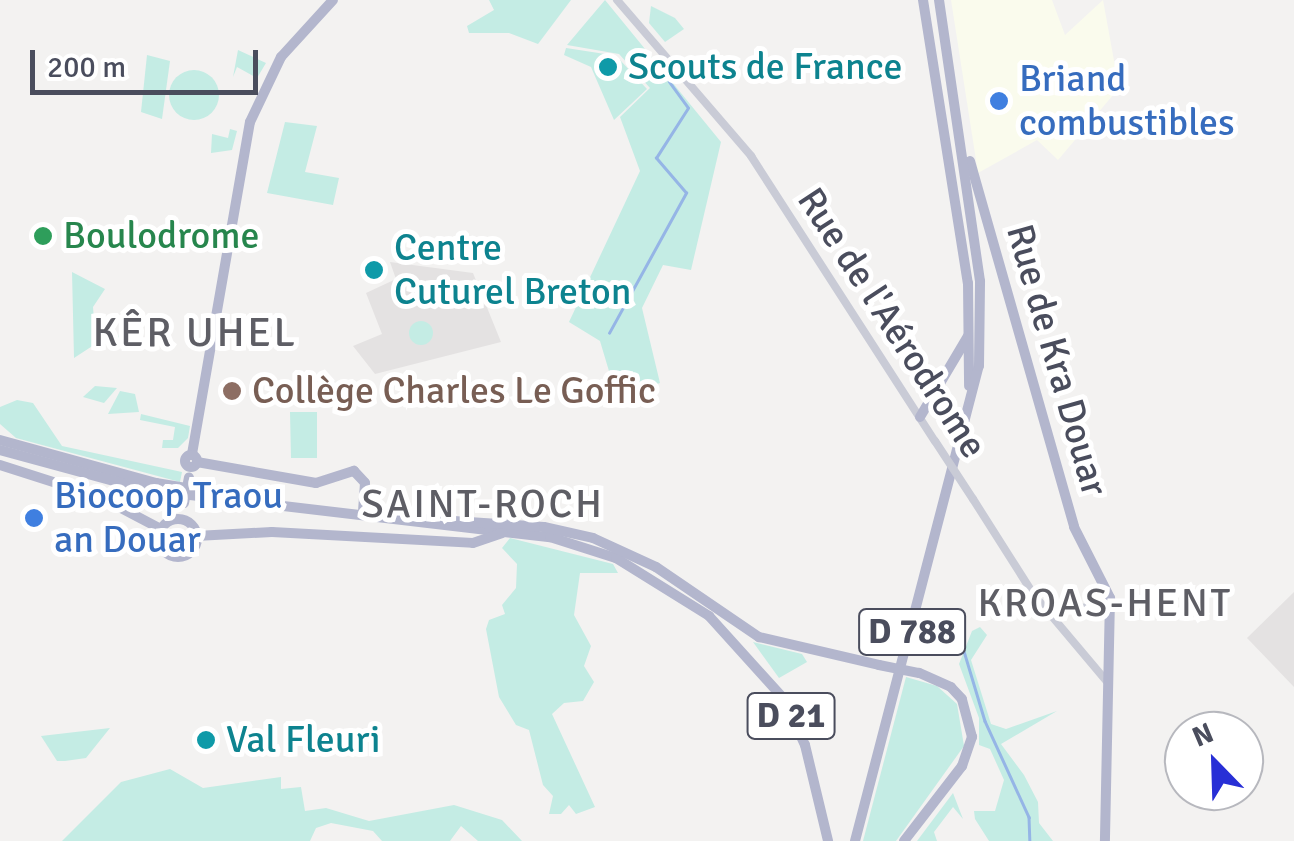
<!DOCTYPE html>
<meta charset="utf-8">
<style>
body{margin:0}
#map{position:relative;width:1294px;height:841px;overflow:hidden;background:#f3f2f1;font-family:Signika,sans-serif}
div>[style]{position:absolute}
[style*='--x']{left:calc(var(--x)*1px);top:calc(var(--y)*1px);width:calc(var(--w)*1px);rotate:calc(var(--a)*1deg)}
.commercial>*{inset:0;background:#fafbed}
.education>*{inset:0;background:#e4e2e2}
.green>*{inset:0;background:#c4ece4}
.round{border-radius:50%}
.stream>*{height:2.5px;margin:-1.25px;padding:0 1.25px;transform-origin:1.25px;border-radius:1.25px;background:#95b5e6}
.minor>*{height:8px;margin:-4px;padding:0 4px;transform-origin:4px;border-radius:4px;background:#c9cbd6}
.major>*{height:10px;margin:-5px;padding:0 5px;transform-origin:5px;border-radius:5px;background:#b3b6cd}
.major>.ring{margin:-5px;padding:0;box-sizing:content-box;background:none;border:10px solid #b3b6cd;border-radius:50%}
.minor-bridge>*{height:8px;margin:-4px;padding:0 4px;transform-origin:4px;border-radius:4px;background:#c9cbd6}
.major-bridge>*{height:10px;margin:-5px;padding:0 5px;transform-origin:5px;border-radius:5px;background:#b3b6cd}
.dots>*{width:28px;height:28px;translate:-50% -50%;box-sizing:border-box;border:5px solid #fff;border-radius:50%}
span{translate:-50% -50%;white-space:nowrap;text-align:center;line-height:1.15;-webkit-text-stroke:10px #fff;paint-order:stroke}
.shield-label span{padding:2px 8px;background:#fff;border:2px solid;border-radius:8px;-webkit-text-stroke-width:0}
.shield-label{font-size:35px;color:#4a4d5d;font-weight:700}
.culture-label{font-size:38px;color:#0d838f}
.left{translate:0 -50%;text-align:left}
.shop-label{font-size:38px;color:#366cbe}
.leisure-label{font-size:38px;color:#27864d}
.street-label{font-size:38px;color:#4a4d5d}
.education-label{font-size:38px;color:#785e54}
.neighbourhood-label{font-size:40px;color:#5e5e65;letter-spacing:2.5px}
.quarter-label{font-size:42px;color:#5e5e65;letter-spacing:2.5px}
.north{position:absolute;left:1164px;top:711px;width:100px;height:100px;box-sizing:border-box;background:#fff;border:2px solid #b7b8be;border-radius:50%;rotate:337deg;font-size:28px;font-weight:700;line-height:40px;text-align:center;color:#4a4d5d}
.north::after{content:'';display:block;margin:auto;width:35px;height:45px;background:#282fd6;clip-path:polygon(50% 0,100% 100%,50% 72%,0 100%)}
.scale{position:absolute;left:30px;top:50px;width:228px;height:45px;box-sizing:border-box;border:5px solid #4a4d5d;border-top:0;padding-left:12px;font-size:30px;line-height:35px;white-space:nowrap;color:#4a4d5d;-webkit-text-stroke:8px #fff;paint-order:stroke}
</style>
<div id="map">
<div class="commercial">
<div style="clip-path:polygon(951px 0,1052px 0,1065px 35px,1103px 0,1119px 88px,1058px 160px,1037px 140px,978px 173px)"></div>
</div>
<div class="education">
<div style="clip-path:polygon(390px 262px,473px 273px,501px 342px,375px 374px,353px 346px,382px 334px,366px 293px,396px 279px)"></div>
<div style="clip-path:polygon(1294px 592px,1294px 687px,1247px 638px)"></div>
</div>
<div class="green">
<div style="clip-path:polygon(489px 0,571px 0,538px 44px,509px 33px,469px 33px,467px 26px,494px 10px)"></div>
<div style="clip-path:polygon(605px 0,721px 142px,691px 270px,663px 265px,642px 308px,660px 383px,617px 398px,600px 341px,569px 322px,640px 171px,620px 117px,650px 88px,619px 54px,567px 45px)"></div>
<div style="clip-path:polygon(651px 6px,675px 18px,684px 29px,665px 42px,649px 23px)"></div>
<div style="clip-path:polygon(566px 48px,605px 54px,598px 67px,607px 78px,620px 60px,647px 89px,614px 120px,591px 67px,564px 55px)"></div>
<div style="clip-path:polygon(238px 50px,266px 63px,257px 78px,237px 67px,233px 77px)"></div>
<div style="clip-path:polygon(147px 55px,170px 61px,162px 119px,141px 112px)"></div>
<div class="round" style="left:169px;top:70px;width:50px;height:50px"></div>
<div style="clip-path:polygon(285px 122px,317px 126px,305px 172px,339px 178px,333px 205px,267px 193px)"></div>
<div style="clip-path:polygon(230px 129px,237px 131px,232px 150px,211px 153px,212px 134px,228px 138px)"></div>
<div style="clip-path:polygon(72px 272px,105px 289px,93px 307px,95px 333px,121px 336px,129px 325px,137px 326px,115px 346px,97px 343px,74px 358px)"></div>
<div class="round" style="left:409px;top:321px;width:24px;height:24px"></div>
<div style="clip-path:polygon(95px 386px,117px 388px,104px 403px,83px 397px)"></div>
<div style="clip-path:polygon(120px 391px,135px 394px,139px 412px,108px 414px)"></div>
<div style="clip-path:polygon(17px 400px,33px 403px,62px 446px,182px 472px,180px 482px,16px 438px,0 424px,0 407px)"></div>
<div style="clip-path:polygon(290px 412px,317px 412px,317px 458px,291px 458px)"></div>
<div style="clip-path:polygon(141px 414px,190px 426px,188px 438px,178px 448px,162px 448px,163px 440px,173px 440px,175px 427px,140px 420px)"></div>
<div style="clip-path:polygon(510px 538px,613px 564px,618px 573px,580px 573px,574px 615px,591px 646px,584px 666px,594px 682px,583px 701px,564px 703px,552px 714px,595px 807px,576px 814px,569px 805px,561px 814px,549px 814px,553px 796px,543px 785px,529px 730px,516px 725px,499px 697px,486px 629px,489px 620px,505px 614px,502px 605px,516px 588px,517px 564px,502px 548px)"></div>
<div style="clip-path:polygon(980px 627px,987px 635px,971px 660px,991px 724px,1006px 729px,1057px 711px,1001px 744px,1024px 775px,1038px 802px,1039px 823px,1053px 841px,989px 841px,975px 819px,974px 811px,995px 811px,1004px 780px,990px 749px,979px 745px,979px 718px,959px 664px,972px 631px)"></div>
<div style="clip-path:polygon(753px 642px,802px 654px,807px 662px,779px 678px)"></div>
<div style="clip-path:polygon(906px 677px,937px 686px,957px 704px,964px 746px,896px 841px,863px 841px)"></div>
<div style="clip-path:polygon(110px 728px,86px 758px,65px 761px,57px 761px,41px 736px)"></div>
<div style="clip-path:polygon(170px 769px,203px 788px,281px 777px,281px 789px,301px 787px,305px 811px,326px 808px,369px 821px,454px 805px,502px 820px,522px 841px,478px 841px,461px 826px,450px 841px,382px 841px,373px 831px,331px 823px,316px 828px,310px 841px,62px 841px,121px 782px)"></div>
<div style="clip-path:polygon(953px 793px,963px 819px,953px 807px,934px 832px,937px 841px,917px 841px)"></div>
</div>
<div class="stream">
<div style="--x:609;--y:333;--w:160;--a:-61.2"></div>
<div style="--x:686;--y:193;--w:46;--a:-130.6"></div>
<div style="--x:656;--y:158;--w:59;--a:-57.4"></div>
<div style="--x:688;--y:108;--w:32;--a:-126"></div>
<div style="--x:964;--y:651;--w:73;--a:73.3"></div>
<div style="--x:985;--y:721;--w:106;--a:65.4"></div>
<div style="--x:1029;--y:817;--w:24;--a:88"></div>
</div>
<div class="minor">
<div style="--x:617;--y:0;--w:206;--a:49.3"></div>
<div style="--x:751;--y:156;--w:339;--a:57.2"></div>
<div style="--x:973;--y:499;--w:114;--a:57.6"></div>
<div style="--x:1034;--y:595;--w:116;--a:49.9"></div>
<div style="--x:1046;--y:607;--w:66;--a:0.9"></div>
</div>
<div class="major">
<div style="--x:923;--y:0;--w:287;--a:81"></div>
<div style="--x:968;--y:283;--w:103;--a:89.4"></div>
<div style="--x:970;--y:161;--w:380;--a:74.1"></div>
<div style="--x:1074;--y:527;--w:80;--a:63.1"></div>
<div style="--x:1110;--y:598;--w:243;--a:91.2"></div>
<div style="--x:920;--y:417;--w:94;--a:-59.3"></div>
<div style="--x:0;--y:440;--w:162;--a:15.4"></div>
<div style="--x:156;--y:483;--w:73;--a:9.5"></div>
<div style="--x:0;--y:450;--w:152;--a:15.2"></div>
<div style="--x:147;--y:490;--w:406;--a:6.7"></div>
<div style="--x:550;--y:537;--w:69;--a:17.7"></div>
<div style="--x:616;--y:558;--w:110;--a:31.9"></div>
<div style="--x:709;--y:616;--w:110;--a:47.9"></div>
<div style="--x:783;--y:698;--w:52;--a:64.9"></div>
<div style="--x:805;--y:745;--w:99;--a:76.5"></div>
<div style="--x:192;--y:454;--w:337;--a:-80.1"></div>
<div style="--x:250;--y:122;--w:72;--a:-64.5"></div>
<div style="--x:281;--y:57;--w:77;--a:-47.6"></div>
<div class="ring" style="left:185px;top:455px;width:2px;height:2px"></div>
<div style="--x:197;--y:462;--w:121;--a:10"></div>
<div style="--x:316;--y:483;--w:40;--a:-18"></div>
<div style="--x:354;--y:471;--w:16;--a:47"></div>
<div style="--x:365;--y:483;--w:32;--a:94"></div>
<div style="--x:0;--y:465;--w:105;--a:17.7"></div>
<div style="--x:100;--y:497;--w:69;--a:27.7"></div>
<div style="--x:409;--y:518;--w:135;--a:3.8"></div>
<div style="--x:544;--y:527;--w:50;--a:12.7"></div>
<div style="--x:593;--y:538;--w:69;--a:24.7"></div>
<div style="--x:656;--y:567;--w:125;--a:34.2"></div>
<div style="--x:759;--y:637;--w:123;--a:13.1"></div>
<div class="ring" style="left:159px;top:519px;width:28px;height:28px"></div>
<div style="--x:196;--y:536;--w:76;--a:-3"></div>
<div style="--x:272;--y:532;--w:201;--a:3.1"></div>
<div style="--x:473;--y:543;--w:31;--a:-19"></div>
<div style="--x:855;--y:841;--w:491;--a:-75.4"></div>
<div style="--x:979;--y:366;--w:85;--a:-89.3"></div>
<div style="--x:980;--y:281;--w:284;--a:-98.3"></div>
<div style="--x:904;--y:841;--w:95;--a:-52.3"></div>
<div style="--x:962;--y:766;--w:31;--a:-71"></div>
<div style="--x:972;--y:737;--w:39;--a:-105"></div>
<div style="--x:962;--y:699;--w:16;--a:-133"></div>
<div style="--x:951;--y:687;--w:35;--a:-156"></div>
</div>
<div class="minor-bridge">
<div style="--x:935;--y:441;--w:69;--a:56.8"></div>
</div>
<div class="major-bridge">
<div style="--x:184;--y:503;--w:26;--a:-79"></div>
<div style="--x:879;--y:665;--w:41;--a:11.3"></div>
</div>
<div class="dots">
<div style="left:608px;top:67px;background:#0f9aa8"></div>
<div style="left:999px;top:101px;background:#3f7fe0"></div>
<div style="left:43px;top:236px;background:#2e9e5b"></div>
<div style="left:374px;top:270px;background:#0f9aa8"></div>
<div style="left:232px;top:391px;background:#8d6e63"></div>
<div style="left:34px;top:518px;background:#3f7fe0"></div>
<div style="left:206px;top:740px;background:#0f9aa8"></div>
</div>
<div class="shield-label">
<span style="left:912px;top:632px">D 788</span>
<span style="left:791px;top:716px">D 21</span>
</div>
<div class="culture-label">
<span class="left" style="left:628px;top:67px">Scouts de France</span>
<span class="left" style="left:394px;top:270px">Centre<br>Cuturel Breton</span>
<span class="left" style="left:226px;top:740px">Val Fleuri</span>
</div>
<div class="shop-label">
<span class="left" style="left:1019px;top:101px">Briand<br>combustibles</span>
<span class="left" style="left:54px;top:518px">Biocoop Traou<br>an Douar</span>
</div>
<div class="leisure-label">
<span class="left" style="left:63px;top:236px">Boulodrome</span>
</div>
<div class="street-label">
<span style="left:892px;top:323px;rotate:57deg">Rue de l'Aérodrome</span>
<span style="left:1057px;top:360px;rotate:74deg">Rue de Kra Douar</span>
</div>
<div class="education-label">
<span class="left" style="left:252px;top:391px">Collège Charles Le Goffic</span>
</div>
<div class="neighbourhood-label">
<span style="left:483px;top:504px">SAINT-ROCH</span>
<span style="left:1105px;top:603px">KROAS-HENT</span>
</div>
<div class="quarter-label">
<span style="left:195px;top:333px">KÊR UHEL</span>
</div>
<div class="north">N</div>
<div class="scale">200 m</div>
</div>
